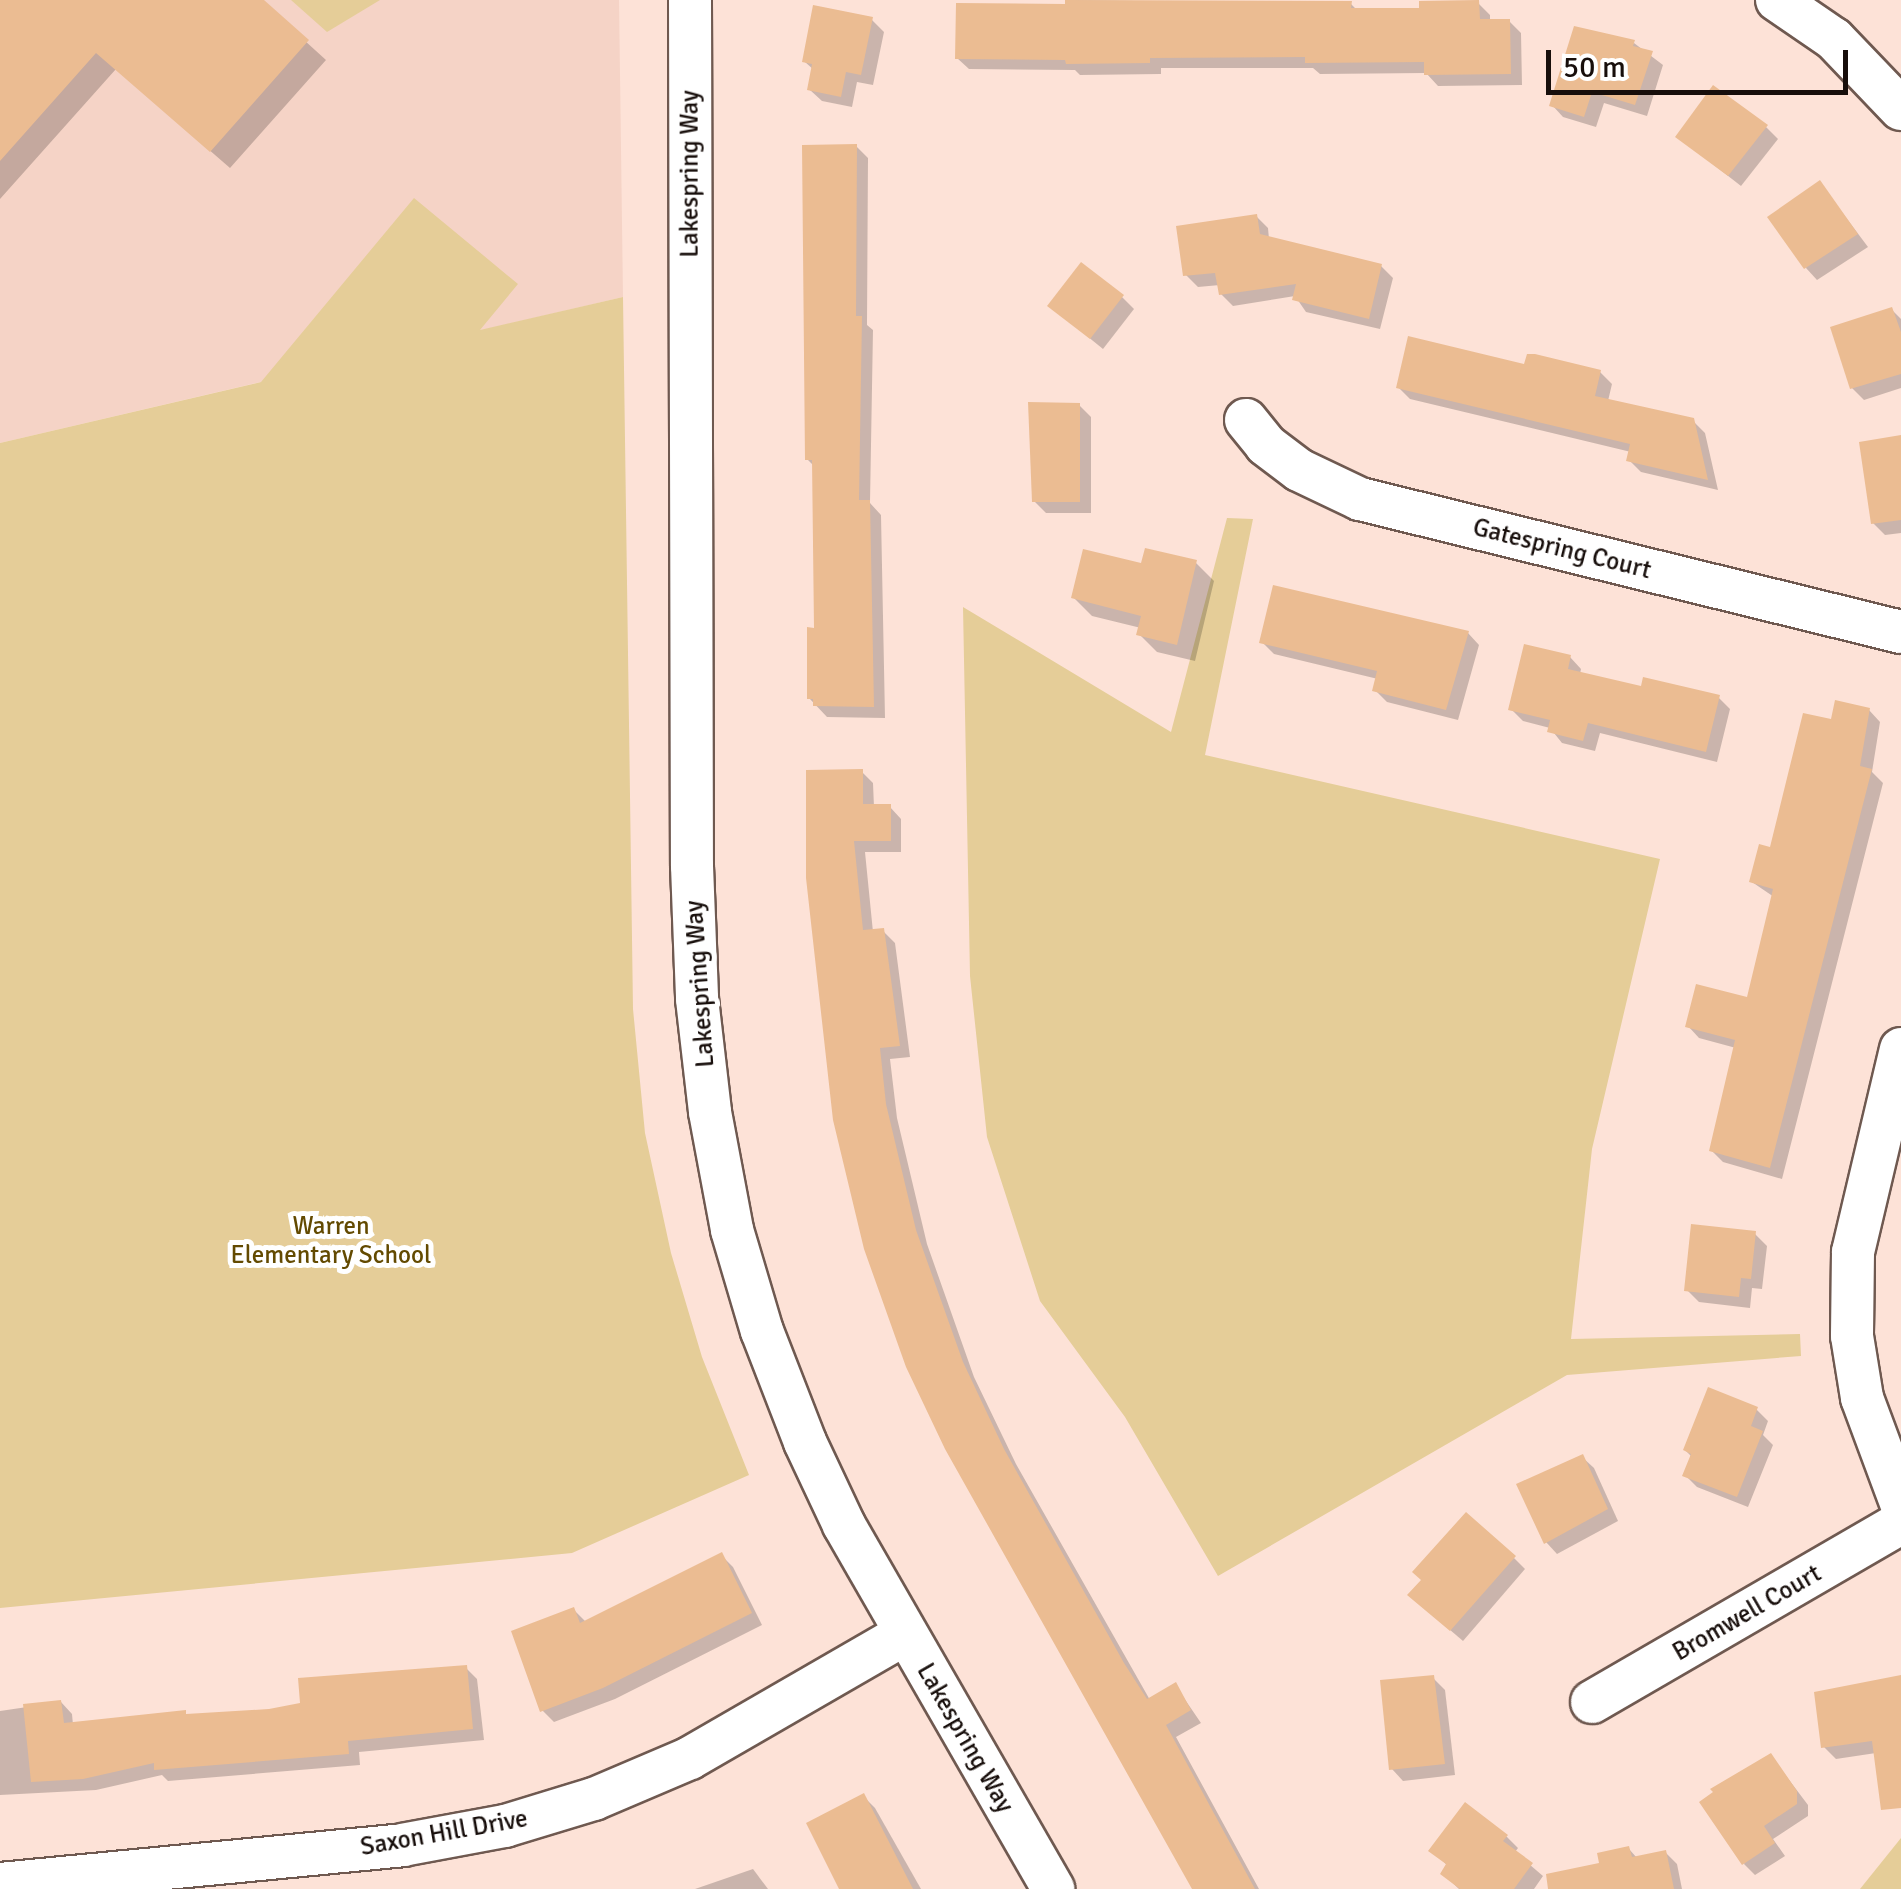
<!DOCTYPE html>
<style>
body{margin:0}
#map{position:relative;width:1901px;height:1889px;overflow:hidden;background:#fde2d7;font-family:Signika,sans-serif}
div>[style]{position:absolute}
[style*='--x']{left:calc(var(--x)*1px);top:calc(var(--y)*1px);width:calc(var(--w)*1px);rotate:calc(var(--a)*1deg)}
.built>*{inset:0;background:#f5d3c6}
.green>*{inset:0;background:#e5cd98}
.shadow>*{inset:0;background:#0003}
.building>*{inset:0;background:#ebbc92}
.roads{filter:drop-shadow(2px 0 #6f5950) drop-shadow(-2px 0 #6f5950) drop-shadow(0 2px #6f5950) drop-shadow(0 -2px #6f5950)}
.minor>*{height:42px;margin:-21px;padding:0 21px;transform-origin:21px;border-radius:21px;background:#fff}
span{translate:-50% -50%;white-space:nowrap;text-align:center;line-height:1.15;-webkit-text-stroke:10px #fff;paint-order:stroke}
.street-label{font-size:25px;color:#170e0b}
.park-label{font-size:25px;color:#634a01}
.scale{position:absolute;left:1546px;top:50px;width:302px;height:45px;box-sizing:border-box;border:5px solid #170e0b;border-top:0;padding-left:12px;font-size:30px;line-height:35px;white-space:nowrap;color:#170e0b;-webkit-text-stroke:8px #fff;paint-order:stroke}
</style>
<div id="map">
<div class="built">
<div style="clip-path:polygon(0 0,619px 0,623px 297px,0 443px)"></div>
</div>
<div class="green">
<div style="clip-path:polygon(291px 0,380px 0,327px 32px)"></div>
<div style="clip-path:polygon(414px 198px,518px 284px,480px 330px,623px 297px,633px 1009px,645px 1133px,671px 1253px,702px 1357px,749px 1475px,572px 1553px,0 1608px,0 443px,261px 382px)"></div>
<div style="clip-path:polygon(1227px 518px,1253px 519px,1205px 755px,1660px 859px,1592px 1149px,1571px 1339px,1800px 1334px,1801px 1356px,1567px 1375px,1218px 1576px,1125px 1417px,1040px 1301px,987px 1137px,970px 976px,963px 607px,1171px 732px)"></div>
<div style="clip-path:polygon(1901px 1838px,1901px 1889px,1860px 1889px)"></div>
</div>
<div class="shadow">
<div style="clip-path:polygon(0 0,260px 0,326px 60px,230px 168px,116px 69px,0 199px)"></div>
<div style="clip-path:polygon(1067px 0,1351px 4px,1357px 10px,1422px 11px,1478px 3px,1490px 15px,1490px 22px,1509px 21px,1521px 33px,1522px 85px,1438px 86px,1426px 73px,1320px 74px,1313px 68px,1161px 68px,1161px 74px,1080px 75px,1075px 70px,969px 69px,957px 58px,1067px 6px)"></div>
<div style="clip-path:polygon(872px 20px,884px 32px,873px 85px,857px 82px,852px 107px,822px 101px,810px 90px,814px 70px,805px 62px)"></div>
<div style="clip-path:polygon(1634px 43px,1663px 65px,1647px 116px,1604px 103px,1596px 127px,1563px 117px,1552px 105px)"></div>
<div style="clip-path:polygon(1766px 127px,1778px 139px,1741px 186px,1678px 137px)"></div>
<div style="clip-path:polygon(856px 146px,868px 158px,867px 325px,873px 330px,870px 503px,881px 515px,885px 718px,827px 717px,809px 698px,817px 631px,814px 466px,807px 459px)"></div>
<div style="clip-path:polygon(1820px 183px,1868px 247px,1817px 280px,1806px 268px)"></div>
<div style="clip-path:polygon(1256px 216px,1268px 228px,1269px 239px,1381px 266px,1393px 278px,1380px 329px,1306px 312px,1295px 296px,1233px 306px,1221px 294px,1220px 285px,1198px 287px,1186px 275px)"></div>
<div style="clip-path:polygon(1122px 297px,1134px 309px,1103px 349px,1050px 306px)"></div>
<div style="clip-path:polygon(1892px 310px,1901px 319px,1901px 388px,1864px 400px,1852px 388px)"></div>
<div style="clip-path:polygon(1526px 367px,1600px 372px,1612px 384px,1608px 401px,1693px 421px,1705px 433px,1718px 490px,1641px 472px,1629px 460px,1631px 452px,1410px 399px,1398px 387px)"></div>
<div style="clip-path:polygon(1030px 405px,1079px 405px,1091px 417px,1091px 513px,1046px 513px,1034px 501px)"></div>
<div style="clip-path:polygon(1901px 438px,1901px 533px,1885px 535px,1873px 523px)"></div>
<div style="clip-path:polygon(1196px 563px,1214px 581px,1195px 661px,1157px 652px,1139px 634px,1141px 628px,1092px 616px,1074px 598px,1143px 566px)"></div>
<div style="clip-path:polygon(1468px 633px,1479px 645px,1458px 720px,1387px 702px,1375px 690px,1378px 679px,1274px 654px,1262px 642px)"></div>
<div style="clip-path:polygon(1570px 657px,1581px 669px,1580px 674px,1643px 689px,1718px 697px,1730px 709px,1717px 762px,1600px 733px,1595px 751px,1562px 743px,1550px 728px,1523px 721px,1511px 709px)"></div>
<div style="clip-path:polygon(1869px 710px,1880px 722px,1872px 772px,1883px 783px,1782px 1179px,1723px 1162px,1711px 1150px,1736px 1048px,1699px 1038px,1688px 1026px,1749px 1000px,1774px 897px,1752px 882px,1772px 850px,1832px 722px)"></div>
<div style="clip-path:polygon(862px 772px,873px 783px,874px 807px,890px 807px,901px 819px,901px 852px,865px 852px,873px 932px,883px 931px,895px 943px,910px 1057px,890px 1059px,897px 1118px,927px 1244px,974px 1377px,1016px 1464px,1150px 1700px,1175px 1685px,1201px 1723px,1176px 1737px,1259px 1889px,1193px 1889px,947px 1448px,809px 878px)"></div>
<div style="clip-path:polygon(1755px 1234px,1767px 1246px,1762px 1289px,1752px 1288px,1750px 1308px,1699px 1302px,1687px 1290px)"></div>
<div style="clip-path:polygon(1756px 1409px,1768px 1421px,1763px 1435px,1773px 1445px,1748px 1507px,1697px 1487px,1685px 1475px,1692px 1457px,1685px 1450px)"></div>
<div style="clip-path:polygon(1582px 1457px,1594px 1468px,1618px 1521px,1557px 1554px,1546px 1542px)"></div>
<div style="clip-path:polygon(721px 1555px,733px 1567px,762px 1625px,615px 1699px,554px 1722px,542px 1710px,574px 1610px,586px 1622px)"></div>
<div style="clip-path:polygon(1514px 1558px,1525px 1569px,1463px 1641px,1422px 1606px,1424px 1580px)"></div>
<div style="clip-path:polygon(466px 1668px,477px 1679px,484px 1740px,359px 1752px,360px 1765px,168px 1781px,162px 1775px,96px 1790px,0 1795px,0 1711px,61px 1702px,72px 1714px,73px 1725px,270px 1712px)"></div>
<div style="clip-path:polygon(1433px 1678px,1445px 1690px,1455px 1775px,1403px 1781px,1392px 1769px)"></div>
<div style="clip-path:polygon(1901px 1678px,1901px 1784px,1876px 1753px,1836px 1759px,1824px 1747px)"></div>
<div style="clip-path:polygon(1771px 1756px,1808px 1805px,1808px 1816px,1773px 1839px,1785px 1856px,1755px 1875px,1744px 1864px)"></div>
<div style="clip-path:polygon(863px 1796px,875px 1808px,921px 1889px,842px 1889px)"></div>
<div style="clip-path:polygon(1465px 1806px,1507px 1837px,1518px 1848px,1515px 1852px,1543px 1876px,1534px 1889px,1459px 1889px,1443px 1874px,1448px 1866px,1432px 1851px)"></div>
<div style="clip-path:polygon(1629px 1849px,1637px 1858px,1665px 1852px,1677px 1864px,1682px 1889px,1607px 1889px)"></div>
<div style="clip-path:polygon(753px 1869px,768px 1889px,695px 1889px)"></div>
</div>
<div class="building">
<div style="clip-path:polygon(0 0,264px 0,309px 40px,210px 152px,96px 53px,0 161px)"></div>
<div style="clip-path:polygon(1065px 0,1352px 1px,1351px 8px,1419px 8px,1419px 1px,1479px 0,1480px 19px,1510px 19px,1511px 74px,1424px 75px,1424px 62px,1305px 63px,1305px 57px,1150px 58px,1150px 63px,1066px 64px,1065px 60px,955px 59px,956px 3px,1065px 4px)"></div>
<div style="clip-path:polygon(813px 5px,873px 17px,861px 75px,846px 72px,841px 97px,807px 90px,812px 64px,802px 62px)"></div>
<div style="clip-path:polygon(1574px 26px,1635px 40px,1633px 46px,1653px 51px,1635px 105px,1592px 92px,1584px 117px,1549px 106px)"></div>
<div style="clip-path:polygon(1713px 85px,1768px 125px,1728px 176px,1675px 137px)"></div>
<div style="clip-path:polygon(857px 144px,856px 316px,862px 316px,859px 500px,870px 500px,874px 707px,813px 706px,813px 699px,807px 699px,807px 627px,814px 628px,812px 460px,805px 460px,802px 145px)"></div>
<div style="clip-path:polygon(1820px 180px,1858px 234px,1804px 269px,1767px 217px)"></div>
<div style="clip-path:polygon(1257px 214px,1260px 234px,1382px 264px,1369px 319px,1292px 300px,1296px 284px,1219px 295px,1215px 273px,1183px 276px,1176px 226px)"></div>
<div style="clip-path:polygon(1081px 262px,1124px 295px,1090px 339px,1047px 306px)"></div>
<div style="clip-path:polygon(1892px 307px,1901px 332px,1901px 374px,1850px 389px,1830px 327px)"></div>
<div style="clip-path:polygon(1408px 336px,1524px 364px,1527px 354px,1535px 354px,1601px 370px,1595px 396px,1694px 418px,1708px 480px,1626px 461px,1630px 444px,1396px 388px)"></div>
<div style="clip-path:polygon(1028px 402px,1080px 403px,1080px 502px,1032px 502px)"></div>
<div style="clip-path:polygon(1901px 435px,1901px 520px,1871px 524px,1859px 442px)"></div>
<div style="clip-path:polygon(1145px 548px,1197px 560px,1177px 645px,1136px 635px,1141px 616px,1071px 598px,1083px 549px,1141px 563px)"></div>
<div style="clip-path:polygon(1273px 585px,1469px 631px,1446px 710px,1372px 691px,1377px 671px,1259px 643px)"></div>
<div style="clip-path:polygon(1524px 644px,1571px 655px,1568px 669px,1641px 686px,1643px 677px,1720px 695px,1706px 752px,1588px 723px,1583px 741px,1547px 732px,1550px 720px,1508px 710px)"></div>
<div style="clip-path:polygon(1835px 700px,1870px 708px,1860px 766px,1872px 769px,1770px 1168px,1709px 1151px,1735px 1040px,1685px 1027px,1696px 984px,1747px 997px,1773px 889px,1749px 882px,1759px 844px,1770px 847px,1803px 713px,1831px 719px)"></div>
<div style="clip-path:polygon(863px 769px,863px 804px,891px 804px,891px 841px,854px 841px,863px 930px,884px 928px,900px 1046px,880px 1048px,886px 1104px,916px 1230px,963px 1362px,1004px 1449px,1124px 1663px,1147px 1699px,1176px 1682px,1191px 1710px,1166px 1725px,1255px 1889px,1192px 1889px,945px 1449px,906px 1367px,864px 1249px,833px 1120px,806px 878px,806px 770px)"></div>
<div style="clip-path:polygon(1691px 1224px,1756px 1231px,1751px 1279px,1741px 1278px,1739px 1297px,1684px 1291px)"></div>
<div style="clip-path:polygon(1708px 1387px,1758px 1407px,1751px 1426px,1763px 1431px,1737px 1497px,1682px 1476px,1691px 1454px,1683px 1450px)"></div>
<div style="clip-path:polygon(1583px 1454px,1608px 1509px,1544px 1544px,1516px 1484px)"></div>
<div style="clip-path:polygon(1466px 1512px,1516px 1556px,1450px 1631px,1407px 1595px,1421px 1580px,1412px 1572px)"></div>
<div style="clip-path:polygon(722px 1552px,752px 1613px,603px 1688px,540px 1712px,511px 1631px,574px 1607px,580px 1623px)"></div>
<div style="clip-path:polygon(467px 1665px,473px 1729px,348px 1741px,349px 1754px,154px 1770px,154px 1763px,83px 1779px,31px 1782px,23px 1704px,61px 1700px,64px 1723px,186px 1710px,186px 1714px,269px 1709px,300px 1703px,298px 1678px)"></div>
<div style="clip-path:polygon(1434px 1675px,1445px 1764px,1389px 1770px,1380px 1680px)"></div>
<div style="clip-path:polygon(1901px 1675px,1901px 1808px,1881px 1810px,1872px 1741px,1821px 1748px,1814px 1692px)"></div>
<div style="clip-path:polygon(1771px 1753px,1797px 1791px,1797px 1804px,1764px 1826px,1775px 1843px,1742px 1865px,1699px 1802px,1713px 1792px,1710px 1789px)"></div>
<div style="clip-path:polygon(864px 1793px,913px 1889px,839px 1889px,806px 1823px)"></div>
<div style="clip-path:polygon(1465px 1802px,1508px 1835px,1503px 1841px,1533px 1863px,1514px 1889px,1460px 1889px,1440px 1874px,1446px 1864px,1428px 1851px)"></div>
<div style="clip-path:polygon(1629px 1846px,1632px 1857px,1666px 1850px,1674px 1889px,1548px 1889px,1546px 1874px,1599px 1863px,1597px 1853px)"></div>
</div>
<div class="roads">
<div class="minor">
<div style="--x:690;--y:0;--w:866;--a:89.87"></div>
<div style="--x:692;--y:866;--w:133;--a:87.8"></div>
<div style="--x:697;--y:999;--w:114;--a:83.4"></div>
<div style="--x:710;--y:1112;--w:120;--a:79.4"></div>
<div style="--x:732;--y:1230;--w:105;--a:73.5"></div>
<div style="--x:762;--y:1331;--w:119;--a:68.8"></div>
<div style="--x:805;--y:1442;--w:92;--a:64.8"></div>
<div style="--x:844;--y:1525;--w:420;--a:60.1"></div>
<div style="--x:1777;--y:0;--w:69;--a:34.4"></div>
<div style="--x:1834;--y:39;--w:97;--a:46.3"></div>
<div style="--x:1246;--y:420;--w:32;--a:51"></div>
<div style="--x:1266;--y:445;--w:41;--a:37.1"></div>
<div style="--x:1299;--y:470;--w:68;--a:25.4"></div>
<div style="--x:1360;--y:499;--w:557;--a:13.81"></div>
<div style="--x:1901;--y:1049;--w:209;--a:103.3"></div>
<div style="--x:1853;--y:1252;--w:84;--a:90.7"></div>
<div style="--x:1852;--y:1336;--w:63;--a:80.8"></div>
<div style="--x:1862;--y:1398;--w:112;--a:69.6"></div>
<div style="--x:1592;--y:1702;--w:357;--a:-30.1"></div>
<div style="--x:0;--y:1884;--w:404;--a:-5.5"></div>
<div style="--x:402;--y:1845;--w:105;--a:-10.5"></div>
<div style="--x:505;--y:1826;--w:93;--a:-16.9"></div>
<div style="--x:594;--y:1799;--w:104;--a:-23.1"></div>
<div style="--x:690;--y:1758;--w:248;--a:-30"></div>
</div>
</div>
<div class="street-label">
<span style="left:690px;top:174px;rotate:-90deg">Lakespring Way</span>
<span style="left:1562px;top:549px;rotate:14deg">Gatespring Court</span>
<span style="left:700px;top:984px;rotate:-94deg">Lakespring Way</span>
<span style="left:1747px;top:1613px;rotate:-30deg">Bromwell Court</span>
<span style="left:965px;top:1738px;rotate:60deg">Lakespring Way</span>
<span style="left:444px;top:1833px;rotate:-10deg">Saxon Hill Drive</span>
</div>
<div class="park-label">
<span style="left:331px;top:1241px">Warren<br>Elementary School</span>
</div>
<div class="scale">50 m</div>
</div>
